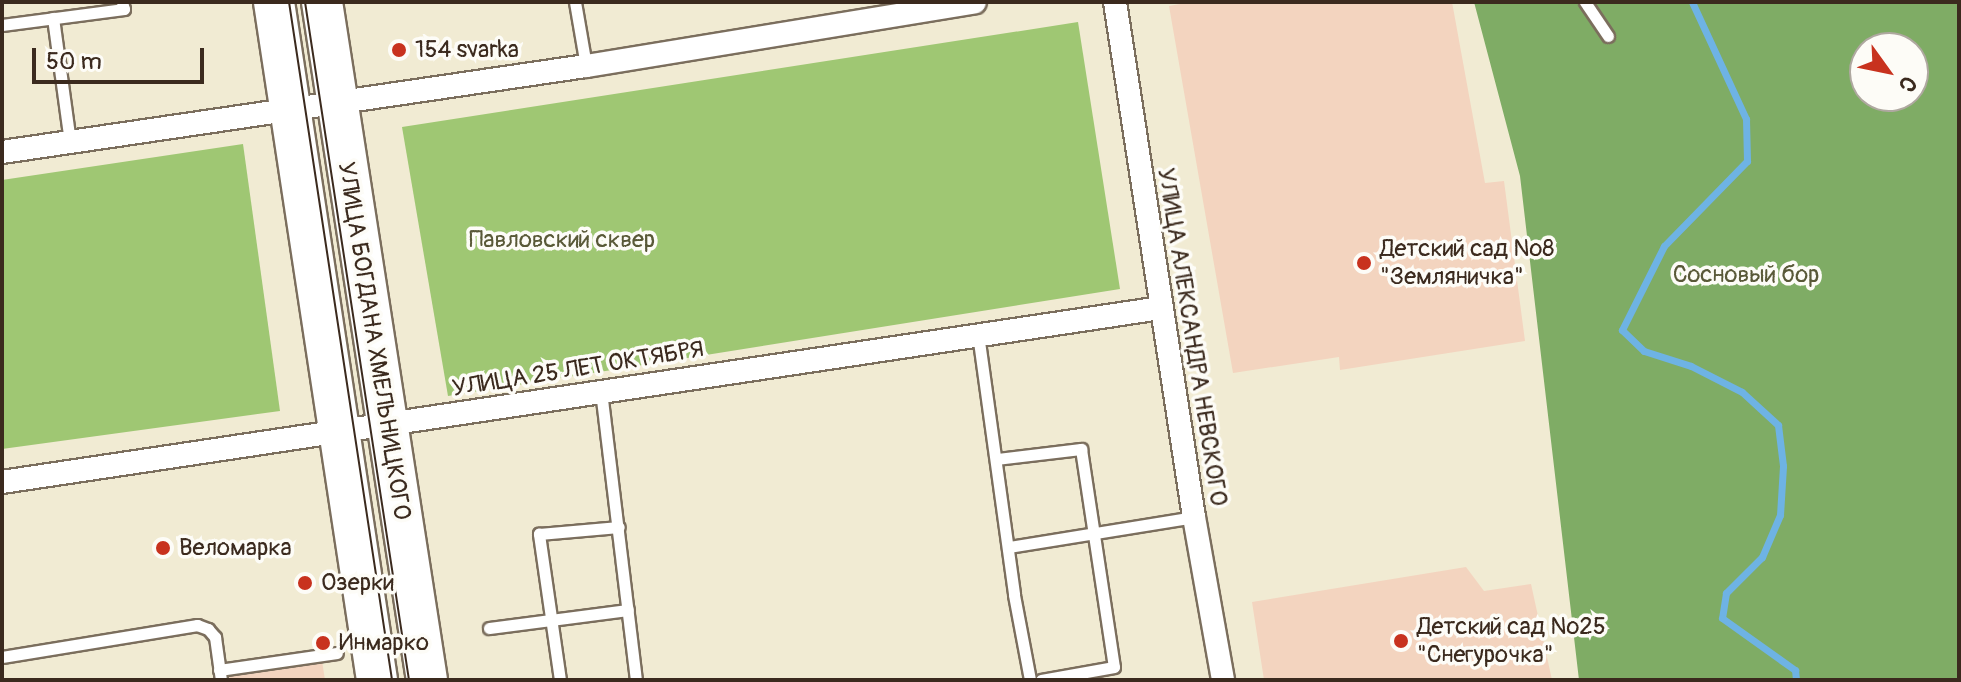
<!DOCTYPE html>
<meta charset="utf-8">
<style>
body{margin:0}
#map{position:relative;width:1961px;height:682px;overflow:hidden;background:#f1ebd3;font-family:Pangolin,sans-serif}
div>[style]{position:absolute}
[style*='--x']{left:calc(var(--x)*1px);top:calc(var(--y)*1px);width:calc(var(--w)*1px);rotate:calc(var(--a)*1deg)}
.built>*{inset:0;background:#f3d4bf}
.green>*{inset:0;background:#9fc773}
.forest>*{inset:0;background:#7fac65}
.stream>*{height:7px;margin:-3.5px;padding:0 3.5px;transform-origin:3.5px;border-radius:3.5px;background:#6eb3e4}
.roads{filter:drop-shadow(2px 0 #7b6e5d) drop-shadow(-2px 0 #7b6e5d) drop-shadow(0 2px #7b6e5d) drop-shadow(0 -2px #7b6e5d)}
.lane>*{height:11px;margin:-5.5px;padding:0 5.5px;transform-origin:5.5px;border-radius:5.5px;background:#fff}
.street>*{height:22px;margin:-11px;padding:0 11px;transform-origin:11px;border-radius:11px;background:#fff}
.highway>*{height:40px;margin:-20px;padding:0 20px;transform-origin:20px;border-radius:20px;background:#fff}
.tram>*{height:2px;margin:-1px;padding:0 1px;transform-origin:1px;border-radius:1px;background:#3b2a1e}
.dots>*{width:22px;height:22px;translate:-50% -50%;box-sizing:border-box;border:4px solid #fdfcf7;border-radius:50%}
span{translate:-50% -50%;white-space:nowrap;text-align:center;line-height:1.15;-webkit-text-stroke:7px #fdfcf7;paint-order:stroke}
.poi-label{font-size:24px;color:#3b2a1e}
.left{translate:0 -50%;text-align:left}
.park-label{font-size:24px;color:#595938}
.street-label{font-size:24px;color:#3b2a1e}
.frame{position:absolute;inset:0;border:4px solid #3b2a1e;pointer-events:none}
.north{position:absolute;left:1849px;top:32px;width:80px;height:80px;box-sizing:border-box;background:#fdfcf7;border:2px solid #afa8a0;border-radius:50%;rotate:123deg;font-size:22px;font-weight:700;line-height:32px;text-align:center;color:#3b2a1e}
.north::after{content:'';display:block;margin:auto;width:28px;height:36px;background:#c8321e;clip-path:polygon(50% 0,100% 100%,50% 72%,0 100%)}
.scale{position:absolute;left:32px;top:48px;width:172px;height:36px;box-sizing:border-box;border:4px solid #3b2a1e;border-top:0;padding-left:10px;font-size:24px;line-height:28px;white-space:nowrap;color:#3b2a1e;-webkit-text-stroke:6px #fdfcf7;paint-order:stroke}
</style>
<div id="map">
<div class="built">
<div style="clip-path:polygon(1191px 2px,1452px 2px,1485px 183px,1504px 181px,1525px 341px,1340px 370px,1339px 357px,1233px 373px,1169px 6px)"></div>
<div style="clip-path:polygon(1466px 567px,1484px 591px,1531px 584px,1552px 680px,1264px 680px,1252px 602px)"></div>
<div style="clip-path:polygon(322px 661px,325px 680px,228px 680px,227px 675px)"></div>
</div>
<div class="green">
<div style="clip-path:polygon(1078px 22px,1120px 289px,448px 396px,402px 127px)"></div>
<div style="clip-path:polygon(243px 144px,280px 411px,2px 449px,2px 180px)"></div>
</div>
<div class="forest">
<div style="clip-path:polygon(evenodd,1474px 2px,1959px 2px,1959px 680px,1579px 680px,1520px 176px,1474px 2px,1865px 48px,1913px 48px,1913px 96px,1865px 96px,1865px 48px)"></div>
</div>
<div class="stream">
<div style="--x:1692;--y:2;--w:129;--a:65.2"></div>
<div style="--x:1746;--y:119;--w:42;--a:88.6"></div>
<div style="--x:1747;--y:161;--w:119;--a:134.3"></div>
<div style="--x:1664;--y:246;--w:94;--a:116.6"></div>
<div style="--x:1622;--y:330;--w:30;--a:44"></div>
<div style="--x:1644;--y:351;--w:49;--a:17.7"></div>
<div style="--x:1691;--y:366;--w:57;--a:27"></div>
<div style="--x:1742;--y:392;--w:49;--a:42.5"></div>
<div style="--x:1778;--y:425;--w:41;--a:83"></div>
<div style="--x:1783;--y:466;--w:49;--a:93.5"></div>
<div style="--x:1780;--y:515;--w:46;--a:113.2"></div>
<div style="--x:1762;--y:557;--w:51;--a:135"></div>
<div style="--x:1726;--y:593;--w:25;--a:99"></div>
<div style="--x:1722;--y:618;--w:90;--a:35.5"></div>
<div style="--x:1795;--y:670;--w:10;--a:84"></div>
</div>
<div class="roads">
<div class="lane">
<div style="--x:575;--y:2;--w:65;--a:80.2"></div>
<div style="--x:1585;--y:2;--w:41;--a:55.9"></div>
<div style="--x:53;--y:18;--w:125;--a:82.2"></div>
<div style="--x:2;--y:25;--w:123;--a:-7.5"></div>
<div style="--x:124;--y:9;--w:7;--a:-106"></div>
<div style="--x:978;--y:334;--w:263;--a:82.1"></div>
<div style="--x:1014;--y:595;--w:86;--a:79.3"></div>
<div style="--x:601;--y:391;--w:291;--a:83.1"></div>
<div style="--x:997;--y:459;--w:85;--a:-6.8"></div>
<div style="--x:1081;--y:449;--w:220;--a:81.4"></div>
<div style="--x:1114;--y:667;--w:74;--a:169.9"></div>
<div style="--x:1009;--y:547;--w:187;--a:-9.2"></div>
<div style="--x:489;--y:628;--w:140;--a:-7.4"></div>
<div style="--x:2;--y:657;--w:198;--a:-9.3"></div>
<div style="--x:197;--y:625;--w:12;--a:20"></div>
<div style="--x:208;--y:629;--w:11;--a:49"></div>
<div style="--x:215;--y:637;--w:43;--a:82.1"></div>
<div style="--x:219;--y:670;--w:119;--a:-8.2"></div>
<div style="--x:560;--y:680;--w:148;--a:-98.2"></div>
<div style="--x:539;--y:534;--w:80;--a:-5"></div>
</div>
<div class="street">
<div style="--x:1115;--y:2;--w:521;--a:81.28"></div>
<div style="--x:1194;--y:517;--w:166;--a:79.9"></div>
<div style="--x:2;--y:152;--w:590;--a:-8.38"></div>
<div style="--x:586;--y:66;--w:394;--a:-9.3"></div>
<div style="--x:2;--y:482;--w:1172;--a:-8.54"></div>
</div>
<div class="highway">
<div style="--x:274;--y:2;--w:686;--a:81.36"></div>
<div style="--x:322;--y:2;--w:686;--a:81.2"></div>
</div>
</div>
<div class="tram">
<div style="--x:289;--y:2;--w:686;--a:81.36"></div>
<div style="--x:305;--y:2;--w:686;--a:81.28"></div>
</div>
<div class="dots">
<div style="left:399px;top:50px;background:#c8321e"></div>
<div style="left:1364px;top:263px;background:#c8321e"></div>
<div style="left:163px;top:548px;background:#c8321e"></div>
<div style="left:305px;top:583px;background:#c8321e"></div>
<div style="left:1401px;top:641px;background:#c8321e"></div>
<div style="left:323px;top:643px;background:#c8321e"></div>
</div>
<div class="poi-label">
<span class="left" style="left:415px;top:50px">154 svarka</span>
<span class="left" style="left:1380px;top:263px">Детский сад №8<br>"Земляничка"</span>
<span class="left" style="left:179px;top:548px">Веломарка</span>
<span class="left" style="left:321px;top:583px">Озерки</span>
<span class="left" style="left:1417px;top:641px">Детский сад №25<br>"Снегурочка"</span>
<span class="left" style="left:339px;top:643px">Инмарко</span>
</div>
<div class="park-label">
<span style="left:562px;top:240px">Павловский сквер</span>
<span style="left:1746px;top:275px">Сосновый бор</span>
</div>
<div class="street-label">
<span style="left:1192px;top:337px;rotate:81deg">УЛИЦА АЛЕКСАНДРА НЕВСКОГО</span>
<span style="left:374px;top:341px;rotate:81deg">УЛИЦА БОГДАНА ХМЕЛЬНИЦКОГО</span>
<span style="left:578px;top:369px;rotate:-9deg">УЛИЦА 25 ЛЕТ ОКТЯБРЯ</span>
</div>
<div class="frame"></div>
<div class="north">С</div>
<div class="scale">50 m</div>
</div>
